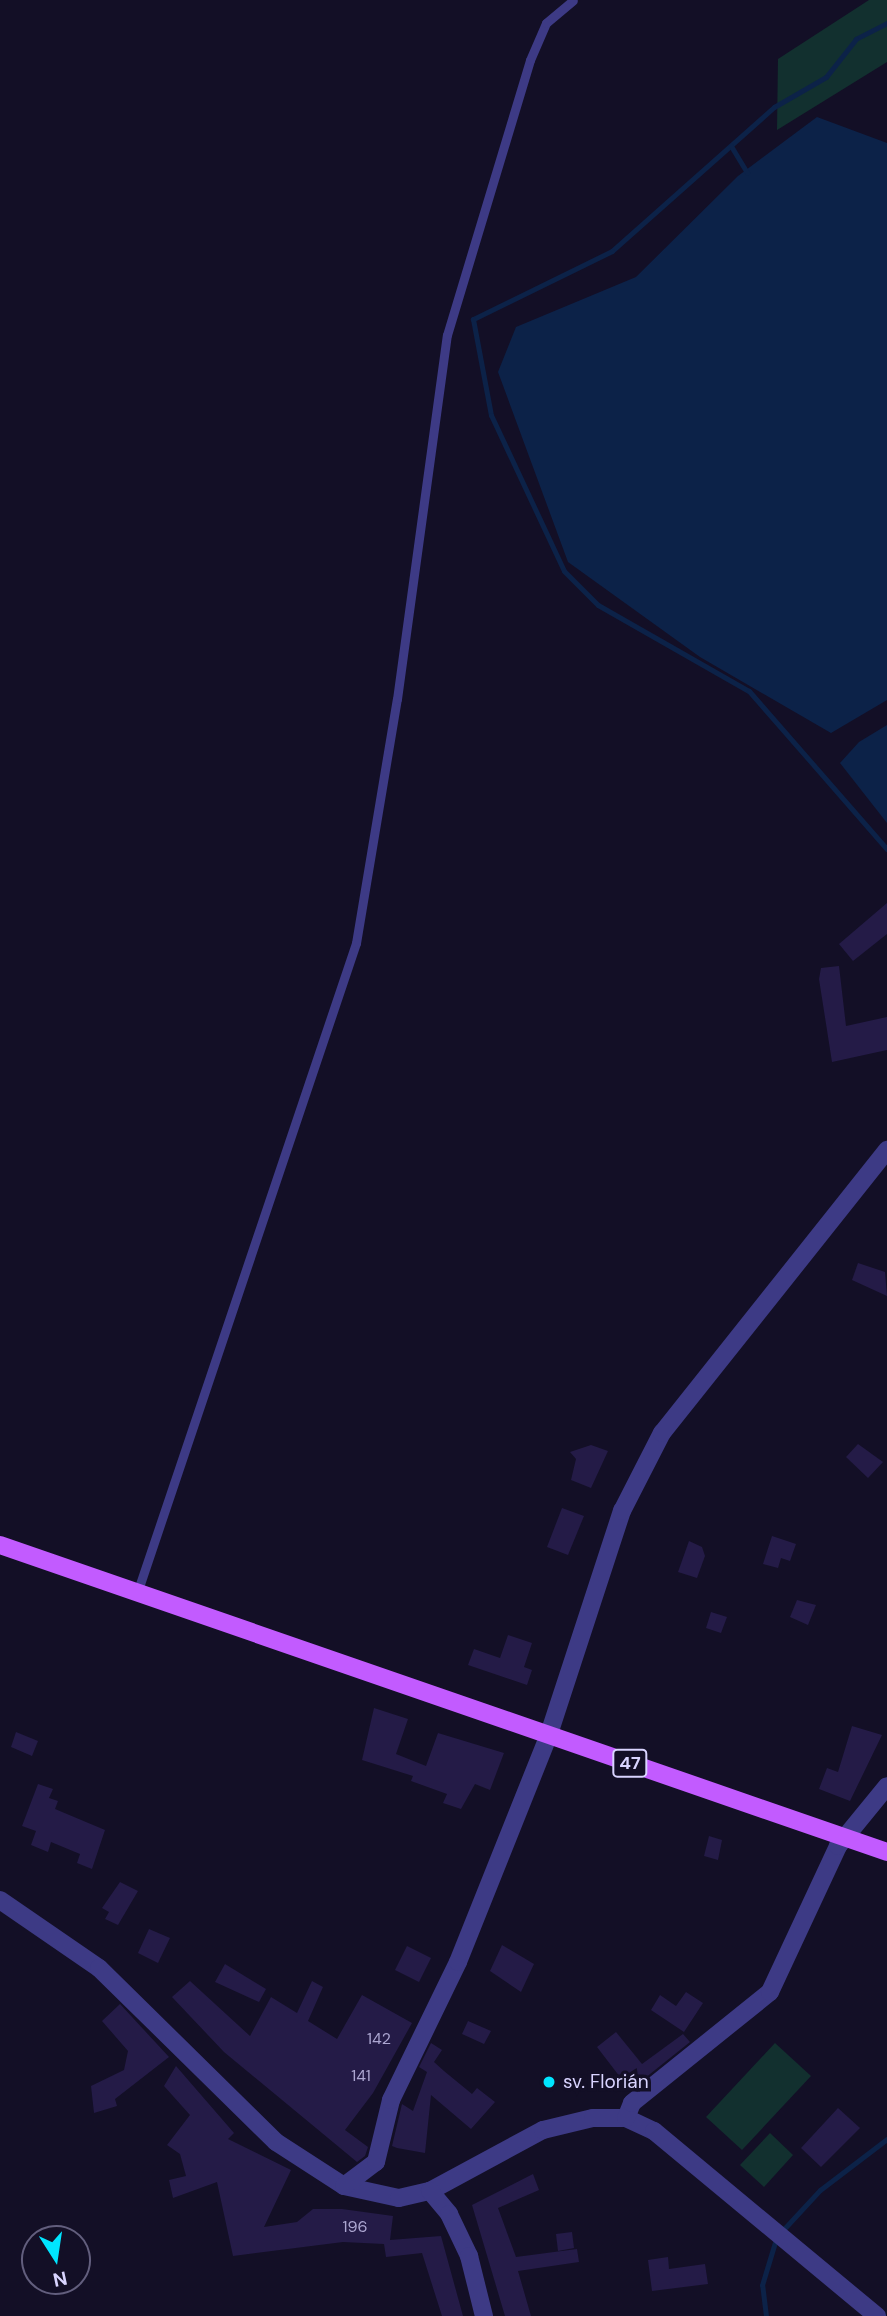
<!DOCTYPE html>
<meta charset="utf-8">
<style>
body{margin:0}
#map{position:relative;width:887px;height:2316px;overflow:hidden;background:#130f26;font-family:"DM Sans",sans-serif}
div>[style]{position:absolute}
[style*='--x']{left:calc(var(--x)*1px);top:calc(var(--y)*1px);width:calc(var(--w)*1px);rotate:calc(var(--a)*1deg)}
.green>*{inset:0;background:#12302f}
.water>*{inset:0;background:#0c2248}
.stream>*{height:5px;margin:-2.5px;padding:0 2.5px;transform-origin:2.5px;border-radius:2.5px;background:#0c2248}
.building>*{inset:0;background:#241b47}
.service>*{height:9px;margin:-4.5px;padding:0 4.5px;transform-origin:4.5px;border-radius:4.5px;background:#3d3a85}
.minor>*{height:18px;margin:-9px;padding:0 9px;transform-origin:9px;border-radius:9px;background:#3d3a85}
.primary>*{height:18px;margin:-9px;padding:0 9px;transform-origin:9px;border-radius:9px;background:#c25bff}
.dots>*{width:19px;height:19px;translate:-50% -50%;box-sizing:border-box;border:4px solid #130f26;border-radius:50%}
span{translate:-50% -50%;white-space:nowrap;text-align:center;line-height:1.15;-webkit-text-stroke:7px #130f26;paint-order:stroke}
.number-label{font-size:16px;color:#aca6d1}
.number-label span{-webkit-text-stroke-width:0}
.shield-label span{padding:2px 5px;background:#130f26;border:2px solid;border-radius:5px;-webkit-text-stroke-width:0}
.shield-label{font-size:18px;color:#d9d4ff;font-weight:700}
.poi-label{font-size:19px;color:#d9d4ff}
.left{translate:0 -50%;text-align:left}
.north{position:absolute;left:21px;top:2225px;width:70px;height:70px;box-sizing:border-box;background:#130f26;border:2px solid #625e7d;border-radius:50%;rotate:168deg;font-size:19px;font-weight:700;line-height:28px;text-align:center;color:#d9d4ff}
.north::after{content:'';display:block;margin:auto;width:24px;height:32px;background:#00e5ff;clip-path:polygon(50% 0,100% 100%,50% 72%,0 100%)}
</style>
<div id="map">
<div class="green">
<div style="clip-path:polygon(869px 0,887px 0,887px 62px,777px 130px,778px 59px)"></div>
<div style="clip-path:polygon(775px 2043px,811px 2076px,742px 2150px,706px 2117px)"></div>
<div style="clip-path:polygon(770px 2133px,793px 2155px,764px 2187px,740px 2165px)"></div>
</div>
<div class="water">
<div style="clip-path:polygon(817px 117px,887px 143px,887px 700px,831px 733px,700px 657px,568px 562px,498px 372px,516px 327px,636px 277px,738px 176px)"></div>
<div style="clip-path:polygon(887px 725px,887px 823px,840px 763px,859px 742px)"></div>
</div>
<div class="stream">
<div style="--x:887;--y:23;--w:35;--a:153"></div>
<div style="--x:856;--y:39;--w:48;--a:128.3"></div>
<div style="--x:826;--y:77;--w:60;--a:150"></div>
<div style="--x:774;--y:107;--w:217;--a:138.4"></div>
<div style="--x:612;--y:251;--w:155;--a:153.9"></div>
<div style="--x:473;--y:319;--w:98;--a:79.4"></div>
<div style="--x:491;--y:415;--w:172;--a:64.9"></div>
<div style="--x:564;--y:571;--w:48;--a:45"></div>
<div style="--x:598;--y:605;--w:174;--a:29.7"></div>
<div style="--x:749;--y:691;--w:210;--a:48.9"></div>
<div style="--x:731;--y:146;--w:31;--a:59"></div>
<div style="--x:782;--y:2231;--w:56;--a:-47.2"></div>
<div style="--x:820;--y:2190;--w:84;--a:-37.3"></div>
<div style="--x:766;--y:2316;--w:31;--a:-97"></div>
<div style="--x:762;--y:2285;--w:48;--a:-73.1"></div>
</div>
<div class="building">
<div style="clip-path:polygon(887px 903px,887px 934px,853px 961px,839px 944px)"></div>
<div style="clip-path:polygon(839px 966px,846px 1026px,887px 1017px,887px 1050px,832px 1062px,819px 979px,821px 968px)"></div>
<div style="clip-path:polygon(858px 1263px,885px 1272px,887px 1296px,852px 1280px)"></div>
<div style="clip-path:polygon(858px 1444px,883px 1462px,868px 1478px,846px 1457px)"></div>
<div style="clip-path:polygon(591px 1445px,608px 1451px,591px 1488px,571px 1480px,576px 1459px,570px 1452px)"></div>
<div style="clip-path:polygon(562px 1508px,584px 1516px,568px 1555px,547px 1547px)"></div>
<div style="clip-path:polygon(772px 1536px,796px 1544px,790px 1561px,781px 1558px,778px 1568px,763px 1564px)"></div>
<div style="clip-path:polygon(689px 1541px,702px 1547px,705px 1556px,697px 1578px,678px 1572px)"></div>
<div style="clip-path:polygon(797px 1600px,816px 1605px,808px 1625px,790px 1617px)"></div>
<div style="clip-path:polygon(711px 1612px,727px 1617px,721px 1633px,706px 1628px)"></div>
<div style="clip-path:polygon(508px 1635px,532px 1643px,524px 1667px,532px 1670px,527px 1685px,468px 1665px,474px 1649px,500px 1658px)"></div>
<div style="clip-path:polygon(374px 1708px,408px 1719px,396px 1754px,426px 1766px,438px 1733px,504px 1753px,490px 1790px,475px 1784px,461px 1809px,443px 1803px,447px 1794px,411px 1781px,413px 1776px,362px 1760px)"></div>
<div style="clip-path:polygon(852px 1726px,882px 1735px,850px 1801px,819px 1789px,827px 1768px,838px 1772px)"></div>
<div style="clip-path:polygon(16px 1732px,38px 1741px,32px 1756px,11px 1747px)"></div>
<div style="clip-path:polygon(38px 1784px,53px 1789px,49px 1798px,58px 1801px,55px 1809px,105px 1830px,92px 1869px,77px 1863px,80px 1854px,51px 1842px,48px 1852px,31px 1845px,36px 1831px,22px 1826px)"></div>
<div style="clip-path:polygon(709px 1836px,722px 1840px,718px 1860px,704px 1856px)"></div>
<div style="clip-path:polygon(120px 1882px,138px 1891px,118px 1925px,105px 1919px,109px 1912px,102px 1908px)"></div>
<div style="clip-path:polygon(149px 1929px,170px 1938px,158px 1963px,138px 1953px)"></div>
<div style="clip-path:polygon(502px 1945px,534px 1964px,521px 1992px,490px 1971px)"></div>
<div style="clip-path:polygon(407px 1946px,431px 1958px,419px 1982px,395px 1970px)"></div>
<div style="clip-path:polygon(225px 1964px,266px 1989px,259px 2002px,215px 1982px)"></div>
<div style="clip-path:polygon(190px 1981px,250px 2036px,271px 1997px,297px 2013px,312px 1981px,323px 1987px,308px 2021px,337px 2039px,362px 1995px,412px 2023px,373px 2093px,345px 2130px,368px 2147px,365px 2156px,357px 2162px,224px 2052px,172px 1997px)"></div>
<div style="clip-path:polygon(686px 1992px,703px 2003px,684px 2032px,651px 2010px,660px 1995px,676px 2006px)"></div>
<div style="clip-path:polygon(120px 2004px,169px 2057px,115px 2099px,117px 2106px,94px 2113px,91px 2086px,124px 2070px,128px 2051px,102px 2021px)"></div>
<div style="clip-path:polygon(468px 2021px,491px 2031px,484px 2044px,462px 2034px)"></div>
<div style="clip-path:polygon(616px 2032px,642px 2064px,683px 2034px,690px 2042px,630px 2090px,597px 2047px)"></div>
<div style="clip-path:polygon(431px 2043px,442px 2050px,434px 2062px,444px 2071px,472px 2094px,477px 2088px,495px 2102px,471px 2129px,431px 2095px,425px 2153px,397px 2148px,392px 2146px,402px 2104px,413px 2111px,427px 2072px,419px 2067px)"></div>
<div style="clip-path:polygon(176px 2066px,234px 2133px,228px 2139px,291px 2170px,264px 2227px,297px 2222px,313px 2209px,342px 2209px,393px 2216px,390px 2240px,441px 2236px,463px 2316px,442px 2316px,422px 2253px,386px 2257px,384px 2244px,343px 2242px,233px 2256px,217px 2182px,173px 2198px,169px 2180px,186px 2176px,180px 2154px,167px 2145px,190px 2115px,164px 2086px)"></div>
<div style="clip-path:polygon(838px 2108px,860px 2128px,821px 2167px,801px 2148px)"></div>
<div style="clip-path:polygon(533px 2174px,539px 2190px,498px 2208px,516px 2257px,577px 2249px,579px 2262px,518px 2271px,531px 2316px,505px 2316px,472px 2205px)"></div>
<div style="clip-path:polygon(572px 2232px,574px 2248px,558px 2251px,556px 2234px)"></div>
<div style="clip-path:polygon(668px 2257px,669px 2269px,705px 2264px,708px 2284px,652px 2291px,648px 2260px)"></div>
</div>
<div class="service">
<div style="--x:137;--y:1593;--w:686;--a:-71.38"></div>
<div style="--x:356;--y:943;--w:247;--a:-80.5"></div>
<div style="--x:397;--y:699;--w:367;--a:-82.2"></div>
<div style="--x:447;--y:335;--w:287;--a:-73.2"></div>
<div style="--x:530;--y:60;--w:40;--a:-66.6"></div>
<div style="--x:546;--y:23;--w:35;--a:-40"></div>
</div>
<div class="minor">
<div style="--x:0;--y:1900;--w:120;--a:34.5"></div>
<div style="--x:99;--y:1968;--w:248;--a:44.5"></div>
<div style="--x:276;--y:2142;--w:81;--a:32.9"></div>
<div style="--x:344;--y:2186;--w:56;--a:12.3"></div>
<div style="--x:399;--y:2198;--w:32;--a:-13"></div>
<div style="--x:430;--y:2191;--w:128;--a:-28.4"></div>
<div style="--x:543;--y:2130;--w:51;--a:-13.5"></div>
<div style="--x:593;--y:2118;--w:33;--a:0"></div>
<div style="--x:626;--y:2118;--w:31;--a:25"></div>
<div style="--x:654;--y:2131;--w:290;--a:39.7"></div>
<div style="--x:626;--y:2118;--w:16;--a:-68"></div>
<div style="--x:632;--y:2103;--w:177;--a:-38.8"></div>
<div style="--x:770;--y:1992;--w:161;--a:-65"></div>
<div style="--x:838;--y:1846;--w:77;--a:-50.8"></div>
<div style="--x:344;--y:2186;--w:40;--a:-37"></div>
<div style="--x:376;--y:2162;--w:64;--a:-76.4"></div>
<div style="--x:391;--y:2100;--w:153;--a:-64.1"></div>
<div style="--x:458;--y:1962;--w:245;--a:-68.2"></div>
<div style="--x:549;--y:1734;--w:235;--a:-71.9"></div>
<div style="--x:622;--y:1511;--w:88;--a:-62.9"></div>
<div style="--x:662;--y:1433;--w:362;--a:-51.5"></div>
<div style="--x:430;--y:2191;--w:30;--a:50"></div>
<div style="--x:449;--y:2214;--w:47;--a:64.5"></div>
<div style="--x:469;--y:2256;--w:62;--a:76"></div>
</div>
<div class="primary">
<div style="--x:0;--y:1545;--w:939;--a:19.09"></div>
</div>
<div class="dots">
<div style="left:549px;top:2082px;background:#00e5ff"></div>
</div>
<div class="number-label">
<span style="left:379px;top:2039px">142</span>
<span style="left:361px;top:2076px">141</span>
<span style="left:355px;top:2227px">196</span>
</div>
<div class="shield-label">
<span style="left:630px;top:1763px">47</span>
</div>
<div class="poi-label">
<span class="left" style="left:563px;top:2082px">sv. Florián</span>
</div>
<div class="north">N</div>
</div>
